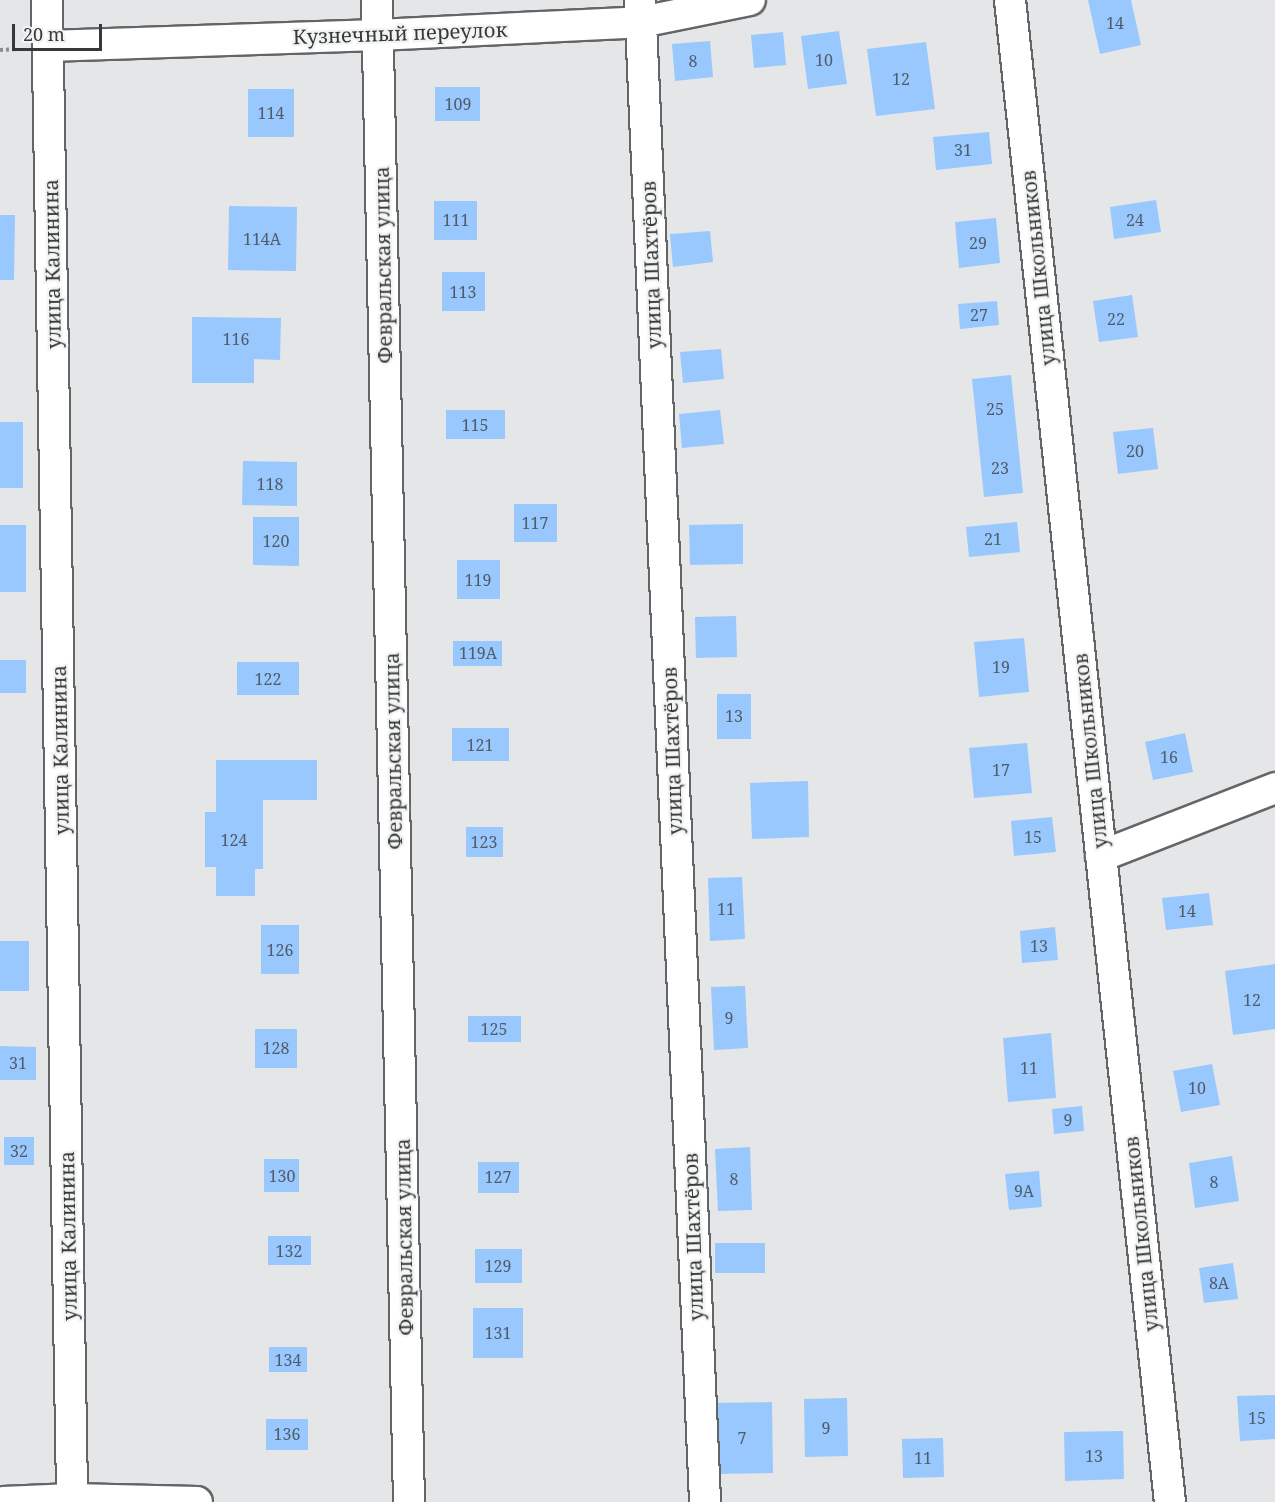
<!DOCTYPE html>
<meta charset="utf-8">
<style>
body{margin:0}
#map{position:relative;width:1275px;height:1502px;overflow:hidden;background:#e5e6e7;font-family:"Noto Serif",serif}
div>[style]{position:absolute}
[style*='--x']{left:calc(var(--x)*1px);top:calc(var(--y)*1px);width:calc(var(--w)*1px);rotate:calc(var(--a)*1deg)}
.building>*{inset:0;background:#99c8fe}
.path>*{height:4px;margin-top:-2px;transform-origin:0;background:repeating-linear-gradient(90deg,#8c8d8d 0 3px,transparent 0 6px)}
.roads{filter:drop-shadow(2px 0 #646566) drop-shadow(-2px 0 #646566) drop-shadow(0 2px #646566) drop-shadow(0 -2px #646566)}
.street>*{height:30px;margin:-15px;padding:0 15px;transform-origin:15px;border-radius:15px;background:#fff}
span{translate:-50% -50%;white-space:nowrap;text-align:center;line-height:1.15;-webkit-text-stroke:4.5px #f2f3f4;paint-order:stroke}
.number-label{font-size:16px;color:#505c6a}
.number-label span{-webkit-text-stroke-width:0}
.street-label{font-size:20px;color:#373838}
.scale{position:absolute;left:12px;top:24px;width:90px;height:27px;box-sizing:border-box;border:3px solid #373838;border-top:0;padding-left:8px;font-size:18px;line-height:21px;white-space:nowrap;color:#373838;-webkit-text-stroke:4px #f2f3f4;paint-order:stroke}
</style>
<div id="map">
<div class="building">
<div style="clip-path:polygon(1088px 0,1131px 0,1141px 45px,1100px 54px)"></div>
<div style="clip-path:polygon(839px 31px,847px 84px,808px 89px,801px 36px)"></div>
<div style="clip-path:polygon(783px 32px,786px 65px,754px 68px,751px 35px)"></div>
<div style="clip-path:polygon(710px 41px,713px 77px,675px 81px,672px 44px)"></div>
<div style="clip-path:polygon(926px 42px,935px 109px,876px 116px,867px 49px)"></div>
<div style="clip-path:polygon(435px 87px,480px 87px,480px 121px,435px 121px)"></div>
<div style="clip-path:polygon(248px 89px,294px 89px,294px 137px,248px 137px)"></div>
<div style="clip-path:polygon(989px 132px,992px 164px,936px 170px,933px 137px)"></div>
<div style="clip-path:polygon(1156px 200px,1161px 232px,1114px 239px,1110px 207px)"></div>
<div style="clip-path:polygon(434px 201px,477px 201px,477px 240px,434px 240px)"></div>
<div style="clip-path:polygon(229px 206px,297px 207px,296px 271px,228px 270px)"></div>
<div style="clip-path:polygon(0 215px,15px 215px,14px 280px,0 280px)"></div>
<div style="clip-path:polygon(996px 218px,1000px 263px,959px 268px,955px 222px)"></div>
<div style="clip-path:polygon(710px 231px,713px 262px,673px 267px,670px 234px)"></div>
<div style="clip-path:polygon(442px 272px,485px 272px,485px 311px,442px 311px)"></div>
<div style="clip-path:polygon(1132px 295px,1138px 337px,1099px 342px,1093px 301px)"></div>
<div style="clip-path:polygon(997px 301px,999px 325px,960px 329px,958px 304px)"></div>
<div style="clip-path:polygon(192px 317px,281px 318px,280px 360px,254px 359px,254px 383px,192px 383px)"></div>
<div style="clip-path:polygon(721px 349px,724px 379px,683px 383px,680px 352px)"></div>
<div style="clip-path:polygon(1011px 375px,1023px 493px,984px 497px,972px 379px)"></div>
<div style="clip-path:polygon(446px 410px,505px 410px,505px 439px,446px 439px)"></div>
<div style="clip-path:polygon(720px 410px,724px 444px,682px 448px,679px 414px)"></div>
<div style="clip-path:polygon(0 422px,23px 422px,23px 488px,0 488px)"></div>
<div style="clip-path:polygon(1153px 428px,1158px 469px,1118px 474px,1113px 432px)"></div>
<div style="clip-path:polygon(243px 461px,297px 462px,297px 506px,242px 505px)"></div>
<div style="clip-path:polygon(514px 504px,557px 504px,557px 542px,514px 542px)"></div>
<div style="clip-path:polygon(253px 517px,299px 517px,299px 566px,253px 565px)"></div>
<div style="clip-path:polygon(1017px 522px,1020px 552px,969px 557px,966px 527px)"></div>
<div style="clip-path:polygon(743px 524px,743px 564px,690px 565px,689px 525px)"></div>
<div style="clip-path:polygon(0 525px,26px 525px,26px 592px,0 592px)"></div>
<div style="clip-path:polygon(457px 560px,500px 560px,500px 599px,457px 599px)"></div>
<div style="clip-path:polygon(736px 616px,737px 657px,696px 658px,695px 617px)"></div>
<div style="clip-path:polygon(1024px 638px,1029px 692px,979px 697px,974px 642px)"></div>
<div style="clip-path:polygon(453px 641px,502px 641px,502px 666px,453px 666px)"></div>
<div style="clip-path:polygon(0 660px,26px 660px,26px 693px,0 693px)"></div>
<div style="clip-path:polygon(237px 662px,299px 662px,299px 695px,237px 695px)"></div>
<div style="clip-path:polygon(717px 694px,751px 694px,751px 739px,717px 739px)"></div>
<div style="clip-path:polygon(452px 728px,509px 728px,509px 761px,452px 761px)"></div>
<div style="clip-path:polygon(1185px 733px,1193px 772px,1153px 780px,1145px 742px)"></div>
<div style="clip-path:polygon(1027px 743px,1032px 793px,974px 798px,969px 748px)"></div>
<div style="clip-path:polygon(216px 760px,317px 760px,317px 800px,263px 800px,263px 869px,255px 869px,255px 896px,216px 896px,216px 867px,205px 867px,205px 812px,216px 812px)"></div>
<div style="clip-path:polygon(808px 781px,809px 837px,752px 839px,750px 783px)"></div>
<div style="clip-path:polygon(1052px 817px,1056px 852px,1014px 856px,1011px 821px)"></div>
<div style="clip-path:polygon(466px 827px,503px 827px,503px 857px,466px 857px)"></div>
<div style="clip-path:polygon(742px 877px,745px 939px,710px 941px,708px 878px)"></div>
<div style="clip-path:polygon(1209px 893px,1213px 925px,1166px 930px,1162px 898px)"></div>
<div style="clip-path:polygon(261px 925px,299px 925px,299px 974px,261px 974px)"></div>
<div style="clip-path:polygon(1055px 927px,1058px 960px,1022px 963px,1020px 931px)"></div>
<div style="clip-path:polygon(0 941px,29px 941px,29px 991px,0 991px)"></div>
<div style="clip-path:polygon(1275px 964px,1275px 1029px,1233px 1035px,1225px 971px)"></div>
<div style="clip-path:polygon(745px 986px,748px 1048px,714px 1050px,711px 987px)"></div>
<div style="clip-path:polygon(468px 1016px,521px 1016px,521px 1042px,468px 1042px)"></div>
<div style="clip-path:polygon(255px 1029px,297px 1029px,297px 1068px,255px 1068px)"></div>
<div style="clip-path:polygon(1051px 1033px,1056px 1098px,1008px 1102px,1003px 1038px)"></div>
<div style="clip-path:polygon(0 1046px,36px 1047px,36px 1080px,0 1080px)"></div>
<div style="clip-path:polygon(1212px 1064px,1220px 1105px,1181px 1112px,1173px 1071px)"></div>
<div style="clip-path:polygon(1082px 1106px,1084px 1131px,1054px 1134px,1052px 1109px)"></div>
<div style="clip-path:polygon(4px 1137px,34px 1137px,34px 1165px,4px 1165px)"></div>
<div style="clip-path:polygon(750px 1147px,752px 1210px,718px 1211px,715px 1149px)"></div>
<div style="clip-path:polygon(1232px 1156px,1239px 1201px,1195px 1208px,1189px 1163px)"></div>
<div style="clip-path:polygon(264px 1159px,299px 1159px,299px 1192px,264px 1192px)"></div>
<div style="clip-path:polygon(478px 1162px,519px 1162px,519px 1193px,478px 1193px)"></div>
<div style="clip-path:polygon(1039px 1171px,1042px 1207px,1009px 1210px,1005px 1174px)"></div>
<div style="clip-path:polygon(268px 1236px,311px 1236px,311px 1265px,268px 1265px)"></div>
<div style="clip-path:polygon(715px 1243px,765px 1243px,765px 1273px,715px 1273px)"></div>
<div style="clip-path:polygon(475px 1249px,522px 1249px,522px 1283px,475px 1283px)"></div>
<div style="clip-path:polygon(1233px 1263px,1238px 1299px,1204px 1303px,1199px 1268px)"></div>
<div style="clip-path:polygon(473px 1308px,523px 1308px,523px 1358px,473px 1358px)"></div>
<div style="clip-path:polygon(269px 1347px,307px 1347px,307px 1372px,269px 1372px)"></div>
<div style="clip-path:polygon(1275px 1395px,1275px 1439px,1240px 1441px,1237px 1396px)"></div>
<div style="clip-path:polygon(847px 1398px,848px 1456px,805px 1457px,804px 1399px)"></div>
<div style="clip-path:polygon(772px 1402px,773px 1473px,712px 1474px,710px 1403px)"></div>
<div style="clip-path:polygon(266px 1419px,308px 1419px,308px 1450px,266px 1450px)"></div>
<div style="clip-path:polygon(1123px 1431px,1124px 1479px,1065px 1481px,1064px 1432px)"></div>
<div style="clip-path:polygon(943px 1438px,944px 1477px,903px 1478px,902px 1439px)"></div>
</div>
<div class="path">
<div style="--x:0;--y:50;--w:18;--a:-3"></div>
</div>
<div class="roads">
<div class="street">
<div style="--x:47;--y:0;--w:1499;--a:89.04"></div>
<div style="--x:377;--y:0;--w:1502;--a:88.78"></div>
<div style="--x:640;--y:0;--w:1503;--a:87.52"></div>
<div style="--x:1010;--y:0;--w:1510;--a:83.92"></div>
<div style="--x:48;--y:46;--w:330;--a:-1.9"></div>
<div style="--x:378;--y:35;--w:263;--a:-2.8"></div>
<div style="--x:641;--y:22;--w:111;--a:-11.4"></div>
<div style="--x:1101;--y:856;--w:187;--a:-21.3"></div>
<div style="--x:3;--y:1502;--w:69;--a:-2.5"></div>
<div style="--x:72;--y:1499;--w:125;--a:1.4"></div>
</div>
</div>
<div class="number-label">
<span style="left:1115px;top:23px">14</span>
<span style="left:824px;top:60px">10</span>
<span style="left:693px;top:61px">8</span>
<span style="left:901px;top:79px">12</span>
<span style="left:458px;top:104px">109</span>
<span style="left:271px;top:113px">114</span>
<span style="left:963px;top:150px">31</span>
<span style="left:456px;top:220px">111</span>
<span style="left:1135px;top:220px">24</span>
<span style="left:262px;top:239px">114А</span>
<span style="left:978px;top:243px">29</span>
<span style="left:463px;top:292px">113</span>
<span style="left:979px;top:315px">27</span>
<span style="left:1116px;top:319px">22</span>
<span style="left:236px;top:339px">116</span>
<span style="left:995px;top:409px">25</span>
<span style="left:475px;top:425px">115</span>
<span style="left:1135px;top:451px">20</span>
<span style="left:1000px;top:468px">23</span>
<span style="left:270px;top:484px">118</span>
<span style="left:535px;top:523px">117</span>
<span style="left:993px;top:539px">21</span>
<span style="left:276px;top:541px">120</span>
<span style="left:478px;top:580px">119</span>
<span style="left:478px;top:653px">119А</span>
<span style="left:1001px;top:667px">19</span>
<span style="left:268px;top:679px">122</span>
<span style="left:734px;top:716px">13</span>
<span style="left:480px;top:745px">121</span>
<span style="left:1169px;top:757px">16</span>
<span style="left:1001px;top:770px">17</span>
<span style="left:1033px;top:837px">15</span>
<span style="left:234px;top:840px">124</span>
<span style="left:484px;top:842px">123</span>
<span style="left:726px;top:909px">11</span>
<span style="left:1187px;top:911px">14</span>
<span style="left:1039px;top:946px">13</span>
<span style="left:280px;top:950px">126</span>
<span style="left:1252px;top:1000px">12</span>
<span style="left:729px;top:1018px">9</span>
<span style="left:494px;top:1029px">125</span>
<span style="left:276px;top:1048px">128</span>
<span style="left:18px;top:1063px">31</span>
<span style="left:1029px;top:1068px">11</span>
<span style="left:1197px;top:1088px">10</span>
<span style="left:1068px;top:1120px">9</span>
<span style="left:19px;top:1151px">32</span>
<span style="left:282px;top:1176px">130</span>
<span style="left:498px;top:1177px">127</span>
<span style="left:734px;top:1179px">8</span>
<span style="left:1214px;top:1182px">8</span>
<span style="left:1024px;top:1191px">9А</span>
<span style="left:289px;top:1251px">132</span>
<span style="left:498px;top:1266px">129</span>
<span style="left:1219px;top:1283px">8А</span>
<span style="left:498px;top:1333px">131</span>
<span style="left:288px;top:1360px">134</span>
<span style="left:1257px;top:1418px">15</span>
<span style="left:826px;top:1428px">9</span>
<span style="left:287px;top:1434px">136</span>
<span style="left:742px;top:1438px">7</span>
<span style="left:1094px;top:1456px">13</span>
<span style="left:923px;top:1458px">11</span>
</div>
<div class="street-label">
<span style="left:400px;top:33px;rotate:-2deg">Кузнечный переулок</span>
<span style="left:52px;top:264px;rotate:-91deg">улица Калинина</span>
<span style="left:383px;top:265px;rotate:-91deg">Февральская улица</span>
<span style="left:651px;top:265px;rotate:-92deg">улица Шахтёров</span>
<span style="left:1038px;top:268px;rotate:-96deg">улица Школьников</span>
<span style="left:60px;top:750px;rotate:-91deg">улица Калинина</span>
<span style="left:393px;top:751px;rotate:-91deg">Февральская улица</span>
<span style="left:672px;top:751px;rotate:-92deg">улица Шахтёров</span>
<span style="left:1090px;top:751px;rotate:-96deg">улица Школьников</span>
<span style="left:1141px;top:1234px;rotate:-96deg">улица Школьников</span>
<span style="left:68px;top:1236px;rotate:-91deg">улица Калинина</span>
<span style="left:404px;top:1237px;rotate:-91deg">Февральская улица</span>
<span style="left:693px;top:1237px;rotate:-92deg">улица Шахтёров</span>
</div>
<div class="scale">20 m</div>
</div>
